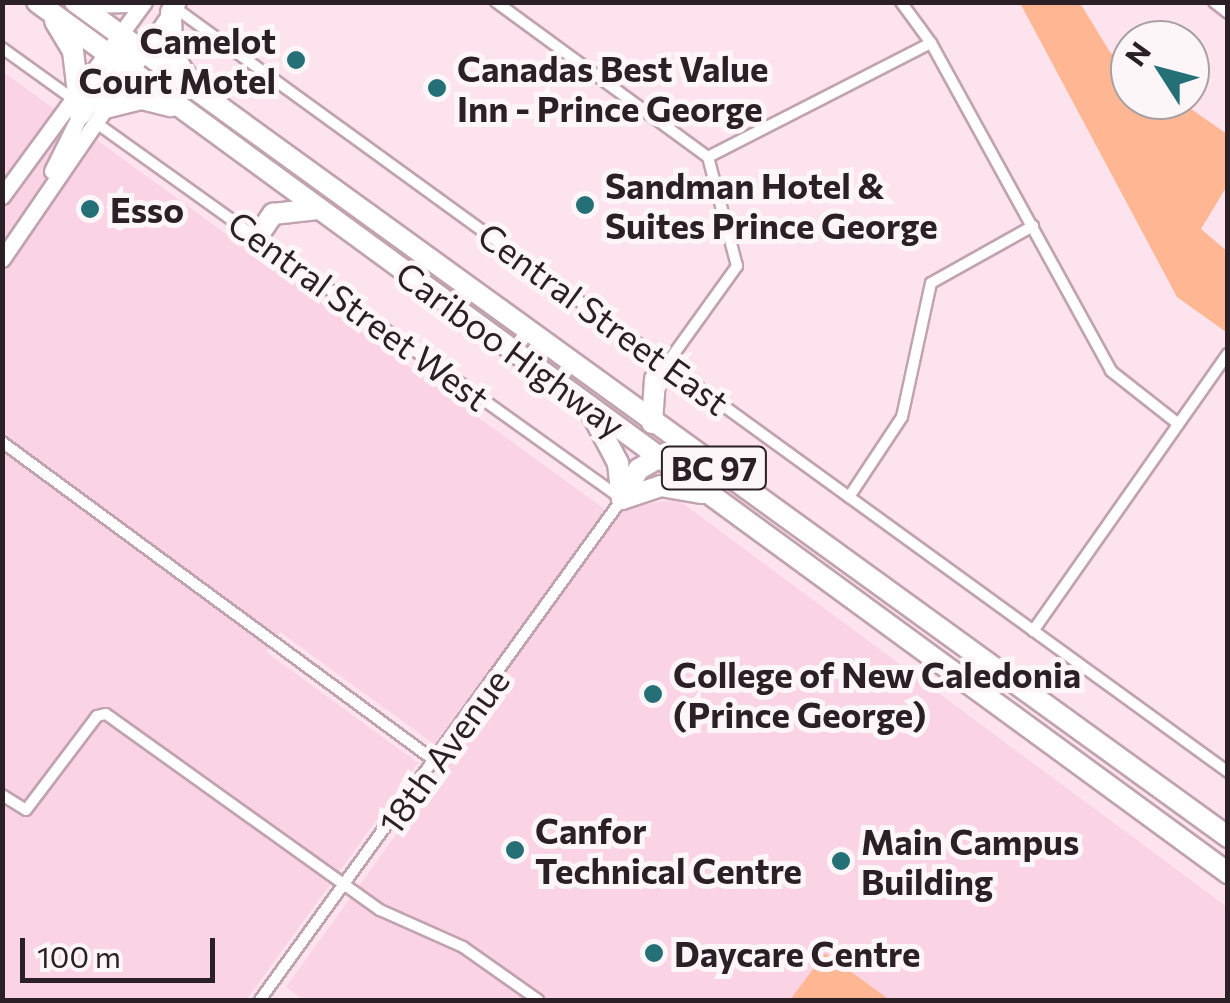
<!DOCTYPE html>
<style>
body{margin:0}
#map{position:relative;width:1230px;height:1003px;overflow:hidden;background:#fde3ee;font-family:Commissioner,sans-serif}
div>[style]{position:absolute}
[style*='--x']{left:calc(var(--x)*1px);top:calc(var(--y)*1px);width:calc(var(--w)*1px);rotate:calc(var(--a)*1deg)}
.built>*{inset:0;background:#fad3e4}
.green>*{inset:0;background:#feb792}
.roads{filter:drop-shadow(2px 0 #c1a3b0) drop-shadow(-2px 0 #c1a3b0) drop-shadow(0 2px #c1a3b0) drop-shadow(0 -2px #c1a3b0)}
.street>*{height:10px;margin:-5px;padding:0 5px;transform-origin:5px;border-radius:5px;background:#fff}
.secondary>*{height:15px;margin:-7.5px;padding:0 7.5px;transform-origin:7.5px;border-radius:7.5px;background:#fff}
.highway>*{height:20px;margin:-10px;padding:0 10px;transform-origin:10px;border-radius:10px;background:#fff}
.dots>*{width:28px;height:28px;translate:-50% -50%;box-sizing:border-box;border:5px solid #fdf6f9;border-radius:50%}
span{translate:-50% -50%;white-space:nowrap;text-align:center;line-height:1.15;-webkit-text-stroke:10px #fdf6f9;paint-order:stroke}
.shield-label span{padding:2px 8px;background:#fdf6f9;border:2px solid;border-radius:8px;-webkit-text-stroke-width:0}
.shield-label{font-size:32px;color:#2b2025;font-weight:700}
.poi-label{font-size:35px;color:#2b2025;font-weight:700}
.right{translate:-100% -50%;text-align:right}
.left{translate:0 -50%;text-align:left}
.street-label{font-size:35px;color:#2b2025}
.frame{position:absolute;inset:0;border:5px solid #2b2025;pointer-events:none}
.north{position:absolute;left:1110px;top:20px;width:100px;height:100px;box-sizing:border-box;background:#fdf6f9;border:2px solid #a9a0a4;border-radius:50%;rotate:306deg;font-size:28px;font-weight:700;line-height:40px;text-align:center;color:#2b2025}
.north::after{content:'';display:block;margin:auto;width:35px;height:45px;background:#256f77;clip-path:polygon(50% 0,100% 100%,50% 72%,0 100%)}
.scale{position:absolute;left:20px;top:938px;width:195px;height:45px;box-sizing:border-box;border:5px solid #2b2025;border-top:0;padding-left:12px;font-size:30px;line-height:35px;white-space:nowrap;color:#2b2025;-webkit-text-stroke:8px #fdf6f9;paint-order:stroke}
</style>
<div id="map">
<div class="built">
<div style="clip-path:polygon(2px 71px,607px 511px,677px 499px,1227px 907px,1227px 1000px,304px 1000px,286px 987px,452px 757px,280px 632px,266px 652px,418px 763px,246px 1000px,3px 1000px)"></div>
</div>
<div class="green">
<div style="clip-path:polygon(1020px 3px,1080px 3px,1110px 52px,1130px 67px,1130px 100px,1178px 100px,1227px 134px,1227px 186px,1201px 229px,1227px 251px,1226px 332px,1177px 297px)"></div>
<div style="clip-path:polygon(825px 953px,890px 1000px,790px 1000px)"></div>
</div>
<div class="roads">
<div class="street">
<div style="--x:496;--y:2;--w:263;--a:36.2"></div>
<div style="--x:901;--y:2;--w:51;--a:53.8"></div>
<div style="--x:931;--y:43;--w:374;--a:61.2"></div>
<div style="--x:1111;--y:371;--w:84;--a:38.2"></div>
<div style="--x:1214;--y:2;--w:18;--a:38"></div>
<div style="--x:174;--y:7;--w:1302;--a:35.97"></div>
<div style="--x:2;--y:48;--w:87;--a:35.7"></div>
<div style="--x:95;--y:122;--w:648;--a:35.58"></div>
<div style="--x:622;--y:499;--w:618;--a:125.85"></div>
<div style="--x:708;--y:157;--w:250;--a:-27.1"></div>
<div style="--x:663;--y:369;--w:127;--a:-54.3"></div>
<div style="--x:737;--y:266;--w:113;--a:-104.9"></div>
<div style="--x:2;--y:442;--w:538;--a:36.38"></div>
<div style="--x:849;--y:497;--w:96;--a:-56.5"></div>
<div style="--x:902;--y:417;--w:137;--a:-77.8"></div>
<div style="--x:931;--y:283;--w:117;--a:-29.2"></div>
<div style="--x:1033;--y:631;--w:339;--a:-54.9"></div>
<div style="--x:2;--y:795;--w:28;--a:32"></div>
<div style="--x:26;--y:810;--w:118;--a:-52.9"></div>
<div style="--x:97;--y:716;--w:9;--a:-13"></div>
<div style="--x:106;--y:714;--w:337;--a:35.6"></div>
<div style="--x:380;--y:910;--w:91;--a:24"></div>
<div style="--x:463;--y:947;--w:92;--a:35.2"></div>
</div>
<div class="secondary">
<div style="--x:52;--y:171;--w:63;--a:-63.4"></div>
<div style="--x:80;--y:115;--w:10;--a:-114"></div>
<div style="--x:2;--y:196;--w:240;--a:-53.8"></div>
<div style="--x:2;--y:259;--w:311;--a:-55.6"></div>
</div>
<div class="highway">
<div style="--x:37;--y:2;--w:1476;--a:36.18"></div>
<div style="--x:75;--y:2;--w:1424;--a:35.91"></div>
<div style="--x:83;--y:3;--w:47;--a:-1.2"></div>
<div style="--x:171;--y:12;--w:42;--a:88.6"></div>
<div style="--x:172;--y:54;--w:30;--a:57"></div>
<div style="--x:55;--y:21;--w:35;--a:59"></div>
<div style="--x:73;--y:51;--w:42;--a:83.2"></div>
<div style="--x:105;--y:108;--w:38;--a:-14"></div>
<div style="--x:142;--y:99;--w:30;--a:14"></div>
<div style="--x:80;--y:115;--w:77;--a:-54.5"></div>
<div style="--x:258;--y:236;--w:27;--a:-56"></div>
<div style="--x:273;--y:214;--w:45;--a:-6.3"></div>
<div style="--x:591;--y:412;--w:58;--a:62.1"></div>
<div style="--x:618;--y:463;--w:36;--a:84"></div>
<div style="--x:652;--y:423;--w:44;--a:-86.1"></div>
<div style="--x:622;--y:497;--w:33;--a:-59"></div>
<div style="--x:639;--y:469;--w:32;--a:-30"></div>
<div style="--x:622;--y:499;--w:41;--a:-18.4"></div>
<div style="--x:661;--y:486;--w:42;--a:9.7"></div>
</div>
</div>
<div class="dots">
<div style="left:296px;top:60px;background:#256f77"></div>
<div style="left:437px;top:88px;background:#256f77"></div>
<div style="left:585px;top:205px;background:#256f77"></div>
<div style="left:90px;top:209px;background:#256f77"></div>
<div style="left:653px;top:694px;background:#256f77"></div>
<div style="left:515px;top:850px;background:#256f77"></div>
<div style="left:841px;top:861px;background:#256f77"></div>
<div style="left:654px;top:953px;background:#256f77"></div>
</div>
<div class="shield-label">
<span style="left:714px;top:468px">BC 97</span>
</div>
<div class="poi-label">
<span class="right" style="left:276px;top:60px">Camelot<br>Court Motel</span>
<span class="left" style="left:457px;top:88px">Canadas Best Value<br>Inn - Prince George</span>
<span class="left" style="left:605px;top:205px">Sandman Hotel &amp;<br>Suites Prince George</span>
<span class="left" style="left:110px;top:209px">Esso</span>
<span class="left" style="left:673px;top:694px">College of New Caledonia<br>(Prince George)</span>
<span class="left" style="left:535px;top:850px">Canfor<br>Technical Centre</span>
<span class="left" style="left:861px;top:861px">Main Campus<br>Building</span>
<span class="left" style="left:674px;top:953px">Daycare Centre</span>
</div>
<div class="street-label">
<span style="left:359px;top:310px;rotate:36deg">Central Street West</span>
<span style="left:604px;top:318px;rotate:36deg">Central Street East</span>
<span style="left:511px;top:349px;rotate:36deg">Cariboo Highway</span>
<span style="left:443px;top:751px;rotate:-54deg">18th Avenue</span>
</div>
<div class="frame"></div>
<div class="north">N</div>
<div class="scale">100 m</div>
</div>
